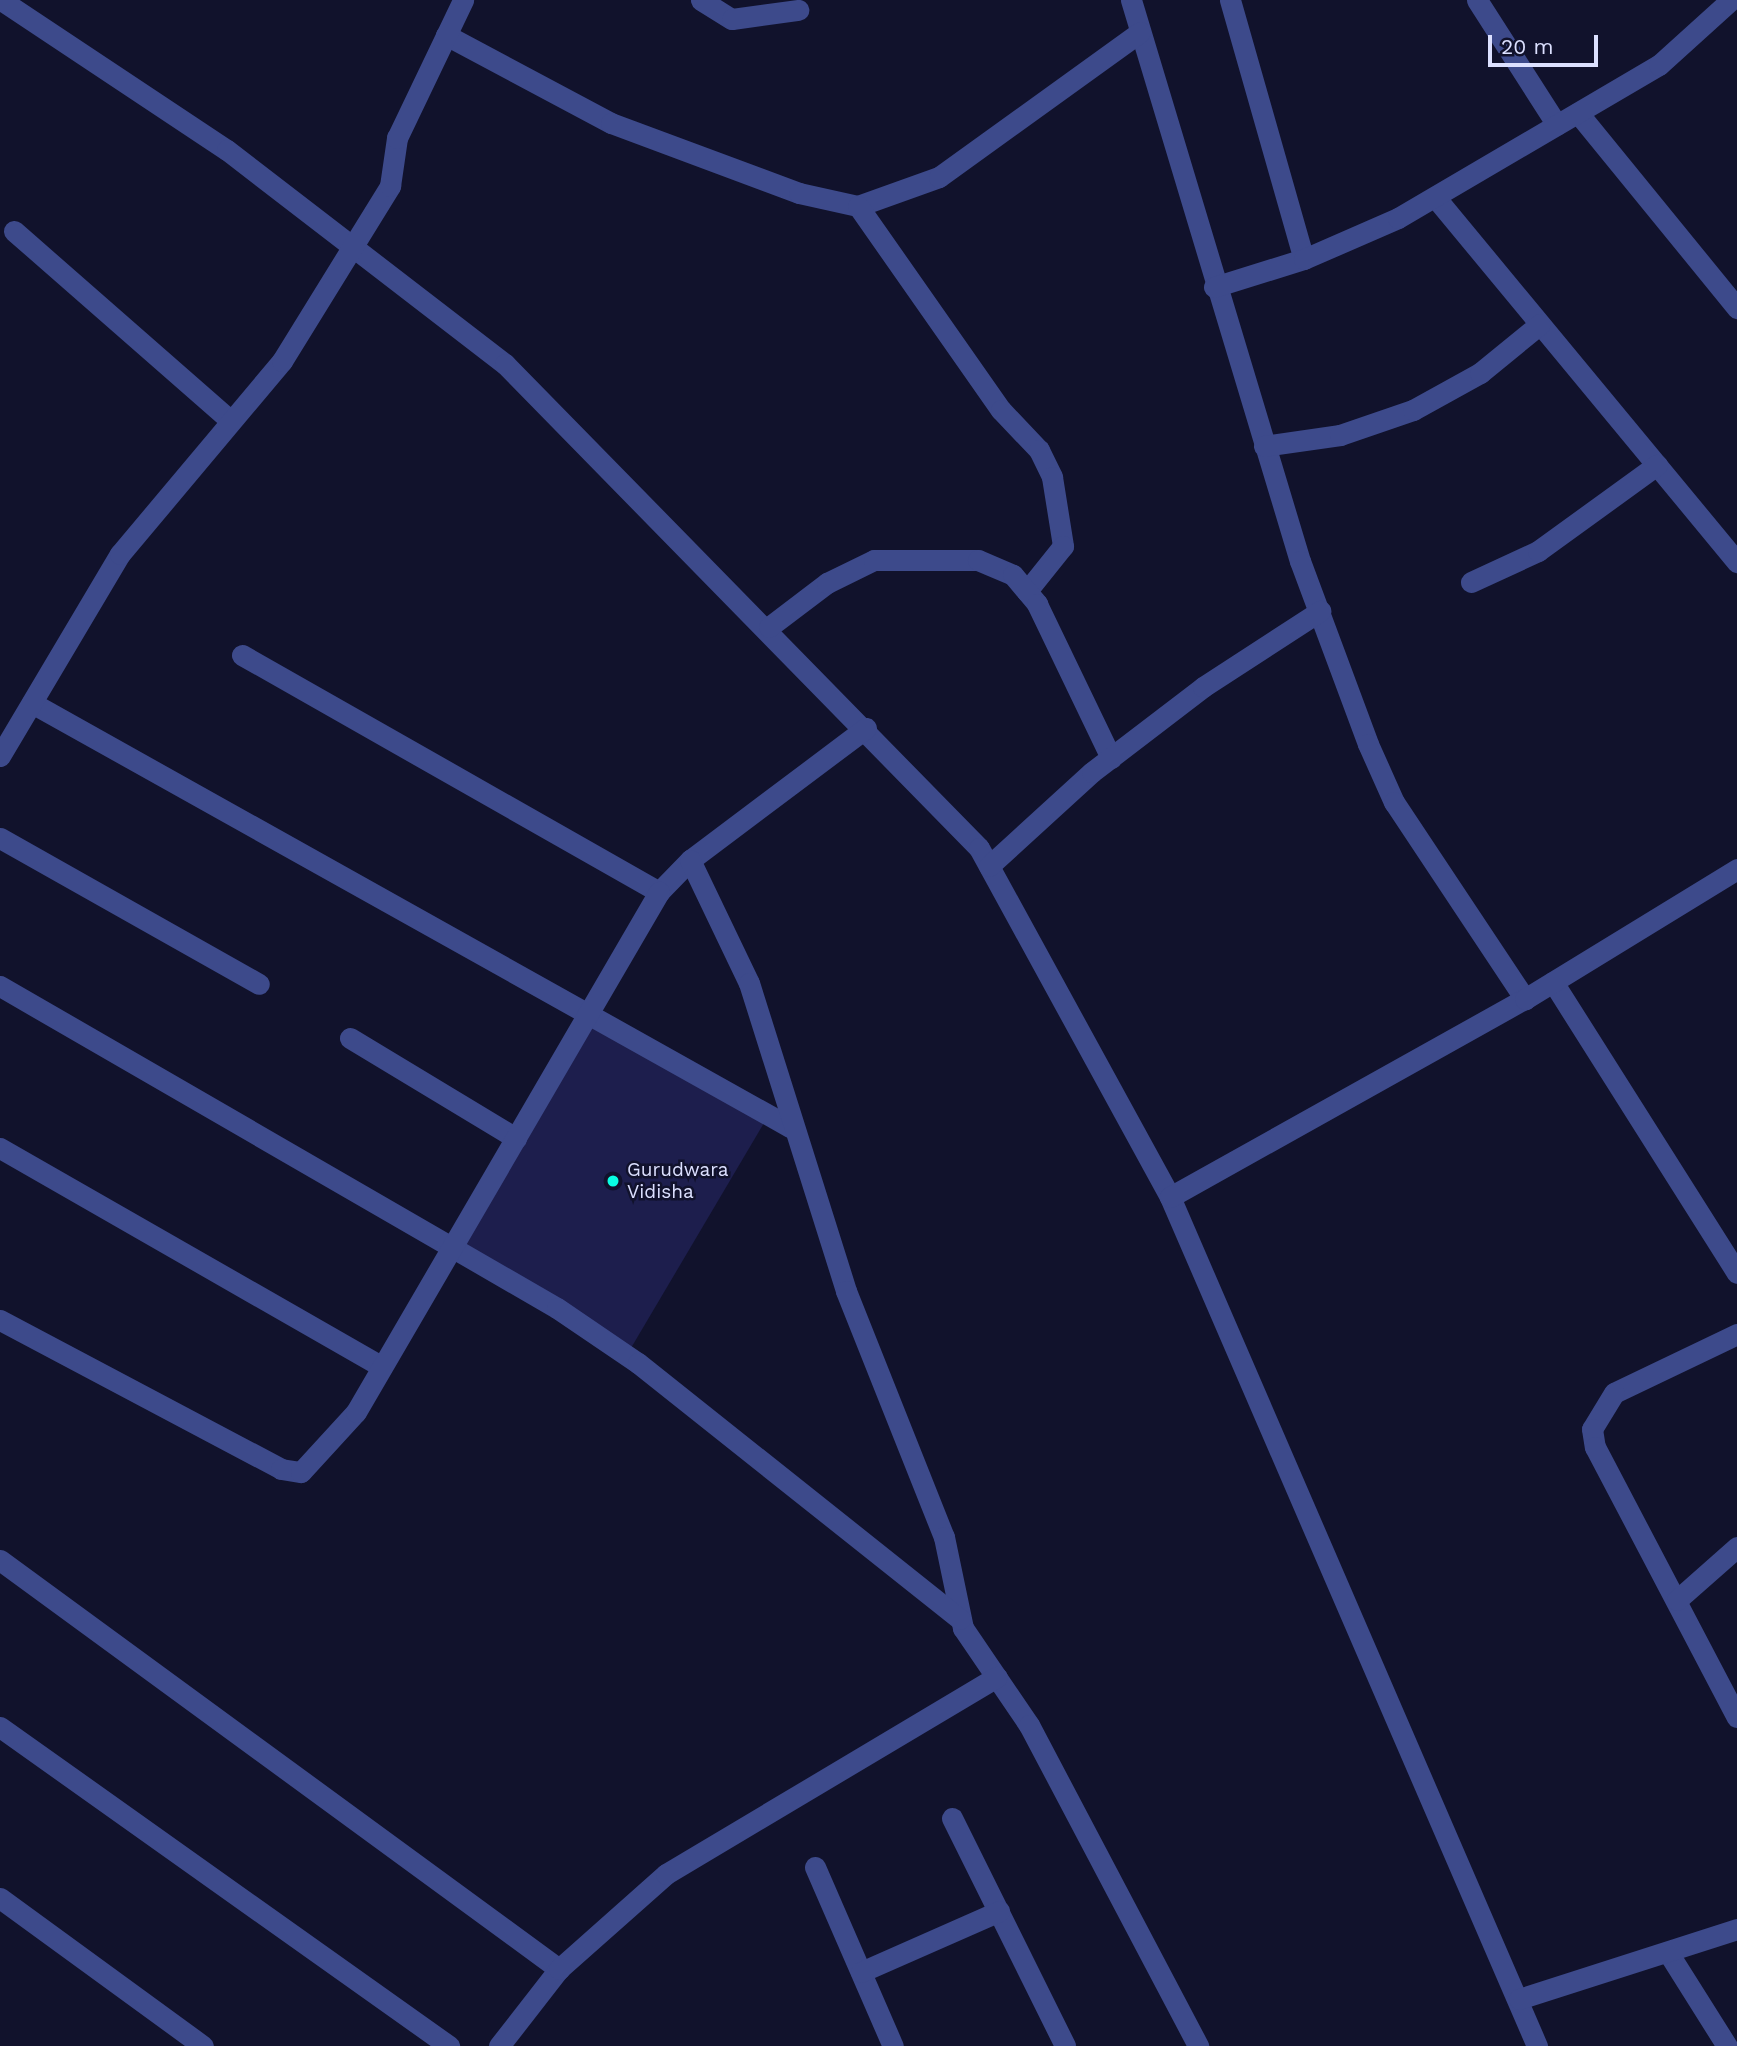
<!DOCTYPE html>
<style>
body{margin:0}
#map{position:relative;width:1737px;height:2046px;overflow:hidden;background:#11122c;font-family:"Work Sans",sans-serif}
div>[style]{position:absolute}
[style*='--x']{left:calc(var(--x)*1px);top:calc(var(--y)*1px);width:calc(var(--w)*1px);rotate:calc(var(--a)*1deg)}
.building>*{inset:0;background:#1d1e4d}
.minor>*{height:21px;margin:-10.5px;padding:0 10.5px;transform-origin:10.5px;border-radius:10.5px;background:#3d4a8b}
.dots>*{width:19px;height:19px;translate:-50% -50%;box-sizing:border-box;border:4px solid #11122c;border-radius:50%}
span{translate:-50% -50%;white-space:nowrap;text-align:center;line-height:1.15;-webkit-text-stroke:5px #11122c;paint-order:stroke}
.poi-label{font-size:19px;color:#dce0ff}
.left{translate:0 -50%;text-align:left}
.scale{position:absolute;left:1488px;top:35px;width:110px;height:32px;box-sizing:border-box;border:4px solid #dce0ff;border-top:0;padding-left:9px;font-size:21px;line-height:24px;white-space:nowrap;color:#dce0ff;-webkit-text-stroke:5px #11122c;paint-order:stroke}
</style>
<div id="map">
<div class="building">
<div style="clip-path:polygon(587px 1022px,767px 1118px,631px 1348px,460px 1244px)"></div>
</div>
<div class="minor">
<div style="--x:1;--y:0;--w:271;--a:33.6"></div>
<div style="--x:227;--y:150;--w:351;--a:37.6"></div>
<div style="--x:505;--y:364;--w:677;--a:45.6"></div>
<div style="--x:979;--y:848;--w:398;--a:61.3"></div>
<div style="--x:1170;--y:1197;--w:925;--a:66.62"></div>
<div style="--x:701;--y:0;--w:36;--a:32"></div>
<div style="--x:732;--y:19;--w:67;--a:-7.8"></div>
<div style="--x:1131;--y:0;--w:586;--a:73.24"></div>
<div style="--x:1300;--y:561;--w:195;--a:69.6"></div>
<div style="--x:1368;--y:744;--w:64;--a:65.9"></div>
<div style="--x:1394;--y:802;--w:237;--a:56.4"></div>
<div style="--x:1230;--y:0;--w:269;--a:74.1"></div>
<div style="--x:1477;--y:0;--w:148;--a:57.4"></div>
<div style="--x:446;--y:35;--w:187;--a:28.1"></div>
<div style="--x:611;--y:123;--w:201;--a:20.4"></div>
<div style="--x:799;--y:193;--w:60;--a:12.4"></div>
<div style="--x:858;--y:206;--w:86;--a:-19.7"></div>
<div style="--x:939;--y:177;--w:248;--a:-35.8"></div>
<div style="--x:1578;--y:113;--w:252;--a:50.8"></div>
<div style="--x:1435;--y:197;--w:474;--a:50.4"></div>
<div style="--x:858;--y:206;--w:249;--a:55"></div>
<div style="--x:1001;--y:410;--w:55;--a:46.5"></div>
<div style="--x:1039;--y:450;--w:30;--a:64"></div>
<div style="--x:1052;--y:477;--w:70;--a:80.9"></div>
<div style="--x:1063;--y:546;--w:58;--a:128.7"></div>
<div style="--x:14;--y:231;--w:287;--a:41.2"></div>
<div style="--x:1214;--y:287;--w:94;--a:-17.3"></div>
<div style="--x:1304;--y:259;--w:103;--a:-23.6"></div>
<div style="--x:1398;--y:218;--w:303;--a:-30.4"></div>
<div style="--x:1659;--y:65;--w:97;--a:-42.1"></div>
<div style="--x:1264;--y:446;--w:77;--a:-8.2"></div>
<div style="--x:1340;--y:435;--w:77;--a:-18.9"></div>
<div style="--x:1413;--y:410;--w:77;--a:-28.9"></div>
<div style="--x:1480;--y:373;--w:77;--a:-39.2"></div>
<div style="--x:1471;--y:582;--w:74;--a:-24.8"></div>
<div style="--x:1538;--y:551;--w:147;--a:-35.9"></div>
<div style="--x:769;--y:627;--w:73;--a:-37.2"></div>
<div style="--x:827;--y:583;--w:52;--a:-26.1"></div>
<div style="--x:874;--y:560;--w:104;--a:0"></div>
<div style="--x:978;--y:560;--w:38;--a:23"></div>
<div style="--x:1013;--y:575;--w:38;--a:50"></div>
<div style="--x:1037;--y:604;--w:171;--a:64.3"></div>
<div style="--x:242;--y:655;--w:480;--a:29.6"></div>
<div style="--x:659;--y:892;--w:45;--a:-45.9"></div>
<div style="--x:32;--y:703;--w:869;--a:29.22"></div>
<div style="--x:866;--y:728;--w:220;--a:143.1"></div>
<div style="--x:690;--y:860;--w:136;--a:64.4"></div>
<div style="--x:749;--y:983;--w:323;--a:72.5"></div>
<div style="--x:846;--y:1291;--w:265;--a:68.3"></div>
<div style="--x:944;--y:1537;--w:93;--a:78.2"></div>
<div style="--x:963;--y:1628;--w:117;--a:55.8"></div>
<div style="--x:1029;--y:1725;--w:363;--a:62.2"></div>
<div style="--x:0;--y:756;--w:235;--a:-59.3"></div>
<div style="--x:120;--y:554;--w:252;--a:-50"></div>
<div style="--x:282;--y:361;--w:206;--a:-58.3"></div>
<div style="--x:390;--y:186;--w:49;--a:-81.7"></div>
<div style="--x:397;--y:138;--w:153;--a:-64.4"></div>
<div style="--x:0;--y:838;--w:297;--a:29.4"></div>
<div style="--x:989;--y:866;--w:139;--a:-42.4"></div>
<div style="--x:1092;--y:772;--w:140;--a:-37.4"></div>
<div style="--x:1203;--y:687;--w:140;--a:-33"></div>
<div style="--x:1553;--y:982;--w:344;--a:57.7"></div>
<div style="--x:0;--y:986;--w:643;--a:30.03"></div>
<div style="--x:557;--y:1308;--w:98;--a:34.2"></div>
<div style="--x:638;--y:1363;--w:411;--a:38.5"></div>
<div style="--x:350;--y:1038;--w:194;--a:31.1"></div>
<div style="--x:0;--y:1148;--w:440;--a:29.8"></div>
<div style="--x:1170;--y:1197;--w:406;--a:-29.2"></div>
<div style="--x:1525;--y:999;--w:249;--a:-31.5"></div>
<div style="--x:0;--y:1320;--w:318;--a:27.9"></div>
<div style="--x:281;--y:1469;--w:20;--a:9"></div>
<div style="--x:301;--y:1472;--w:81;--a:-47.5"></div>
<div style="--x:356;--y:1412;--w:602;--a:-59.77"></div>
<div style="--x:1737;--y:1334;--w:136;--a:154.4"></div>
<div style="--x:1614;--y:1393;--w:42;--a:121.4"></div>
<div style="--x:1592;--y:1429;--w:18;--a:81"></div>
<div style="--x:1595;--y:1447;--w:305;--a:62.3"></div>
<div style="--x:0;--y:1560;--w:693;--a:36.19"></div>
<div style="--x:1677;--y:1600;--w:80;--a:-41.5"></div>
<div style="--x:0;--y:1727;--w:551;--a:35.39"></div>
<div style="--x:952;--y:1818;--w:254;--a:63.6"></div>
<div style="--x:815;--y:1867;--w:195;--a:66.5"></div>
<div style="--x:0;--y:1898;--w:251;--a:36.1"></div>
<div style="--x:1669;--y:1954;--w:109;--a:57.8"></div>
<div style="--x:861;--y:1972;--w:151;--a:-23.8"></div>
<div style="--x:1519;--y:1999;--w:229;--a:-17.8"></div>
<div style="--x:499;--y:2046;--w:98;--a:-52.1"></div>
<div style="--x:559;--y:1969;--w:143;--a:-41.6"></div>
<div style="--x:666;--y:1874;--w:385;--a:-30.8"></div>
</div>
<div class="dots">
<div style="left:613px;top:1181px;background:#09fee3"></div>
</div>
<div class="poi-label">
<span class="left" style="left:627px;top:1181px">Gurudwara<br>Vidisha</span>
</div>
<div class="scale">20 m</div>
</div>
